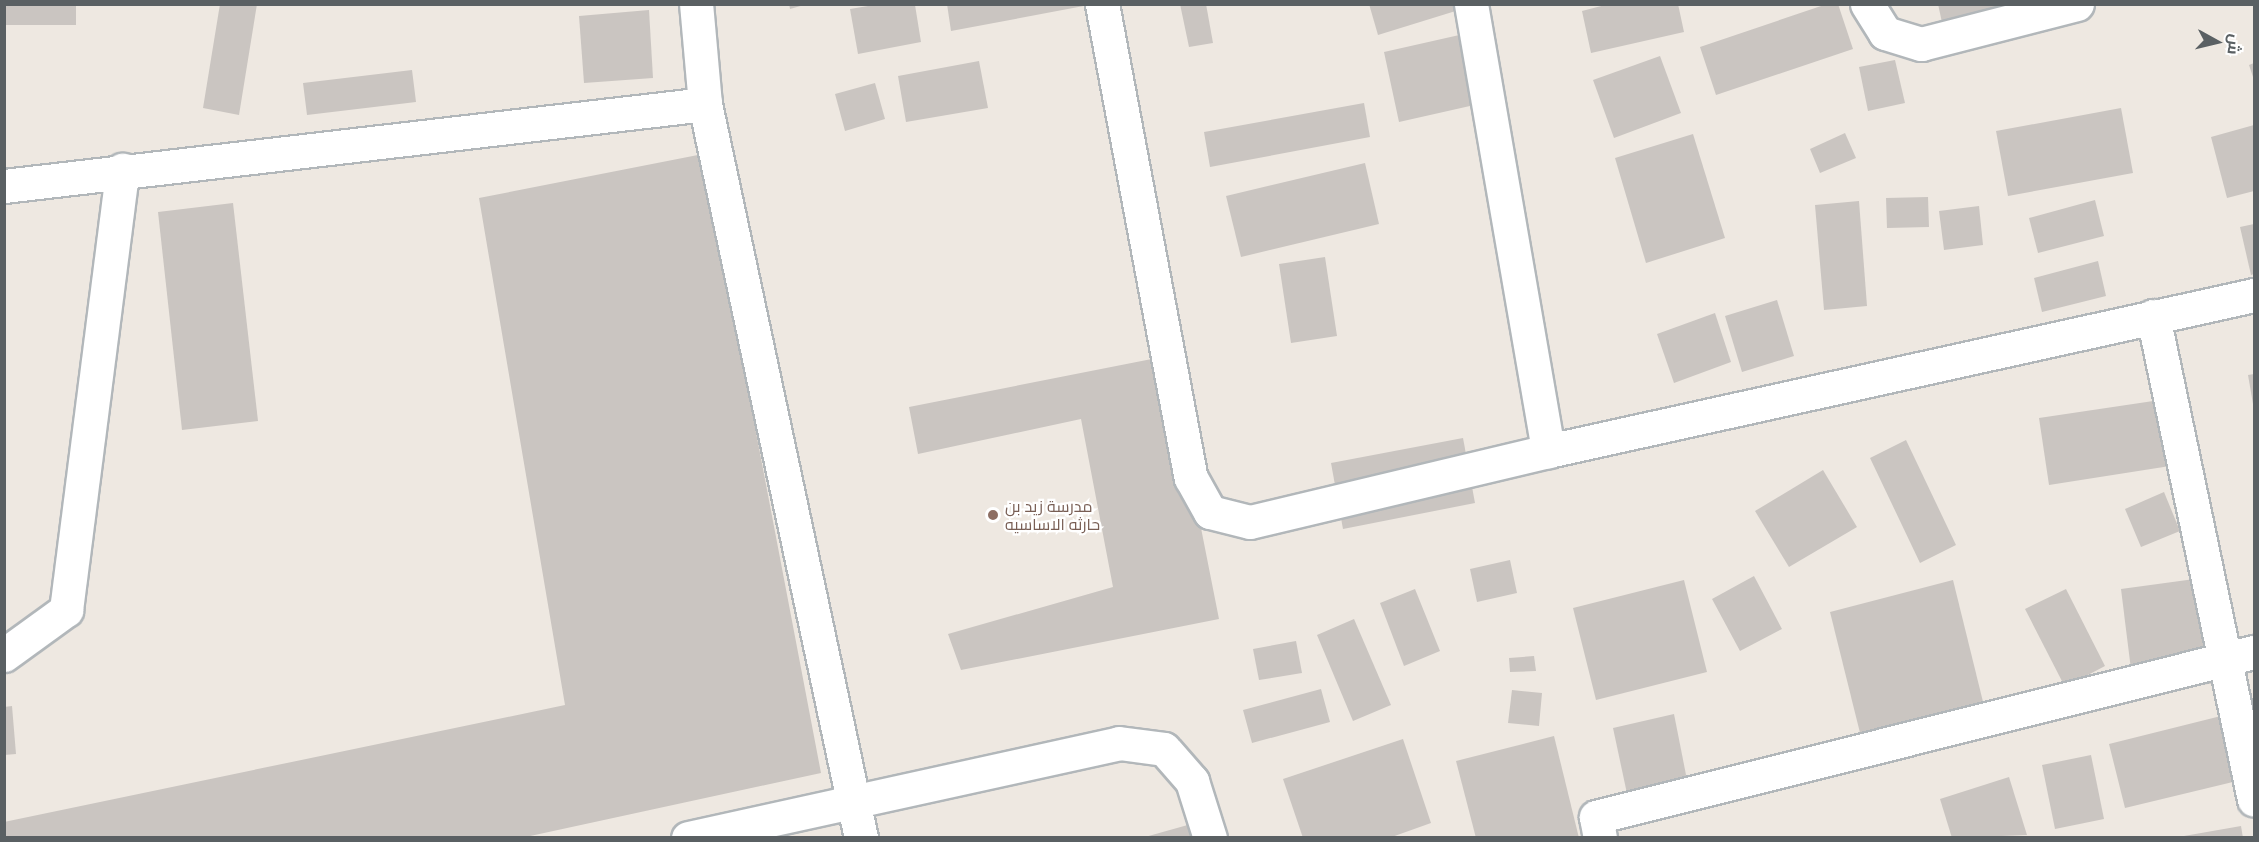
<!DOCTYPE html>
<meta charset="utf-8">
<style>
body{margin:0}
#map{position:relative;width:2259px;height:842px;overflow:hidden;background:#eee8e1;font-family:Lato,Cairo,sans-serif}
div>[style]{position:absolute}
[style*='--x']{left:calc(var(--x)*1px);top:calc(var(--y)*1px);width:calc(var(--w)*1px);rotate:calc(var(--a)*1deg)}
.building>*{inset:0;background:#cac5c1}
.roads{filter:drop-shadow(2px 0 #b2b7ba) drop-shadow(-2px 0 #b2b7ba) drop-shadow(0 2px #b2b7ba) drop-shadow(0 -2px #b2b7ba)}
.minor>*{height:33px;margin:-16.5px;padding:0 16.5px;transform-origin:16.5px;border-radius:16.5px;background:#fff}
.dots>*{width:16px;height:16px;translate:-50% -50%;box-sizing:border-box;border:3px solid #fff;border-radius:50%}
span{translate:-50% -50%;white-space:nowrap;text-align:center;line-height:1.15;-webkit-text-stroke:4.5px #fff;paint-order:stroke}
.education-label{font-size:16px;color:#785e54}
.left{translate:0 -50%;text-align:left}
.frame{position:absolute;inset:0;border:6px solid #5a6063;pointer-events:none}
.north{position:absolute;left:2187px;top:12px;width:60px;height:60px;-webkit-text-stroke:4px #fff;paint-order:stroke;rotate:98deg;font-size:16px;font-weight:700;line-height:24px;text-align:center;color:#5a6063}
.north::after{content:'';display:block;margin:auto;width:21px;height:27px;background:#5a6063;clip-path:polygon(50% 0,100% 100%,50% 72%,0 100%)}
</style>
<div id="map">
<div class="building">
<div style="clip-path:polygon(4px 4px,76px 4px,76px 25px,4px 25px)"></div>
<div style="clip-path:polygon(220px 4px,257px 4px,239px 115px,203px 108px)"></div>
<div style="clip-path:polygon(789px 4px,804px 4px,804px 5px,790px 9px)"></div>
<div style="clip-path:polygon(947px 4px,1089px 4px,1089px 5px,951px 31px)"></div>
<div style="clip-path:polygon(1180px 4px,1206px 4px,1213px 43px,1189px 47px)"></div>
<div style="clip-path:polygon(1369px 4px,1475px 4px,1475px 5px,1378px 35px)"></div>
<div style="clip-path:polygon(1609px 4px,1678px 4px,1684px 32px,1591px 53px,1582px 11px)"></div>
<div style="clip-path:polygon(1827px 4px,1838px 4px,1853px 49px,1716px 95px,1700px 47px)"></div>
<div style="clip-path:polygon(1938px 4px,2078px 4px,1946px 41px)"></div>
<div style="clip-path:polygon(874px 5px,915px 5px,921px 42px,858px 54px,850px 9px)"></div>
<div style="clip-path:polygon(649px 10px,653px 78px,584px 83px,579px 16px)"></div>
<div style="clip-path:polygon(1486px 29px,1501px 99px,1399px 122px,1384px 52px)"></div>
<div style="clip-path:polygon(1660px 56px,1681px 113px,1614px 138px,1593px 80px)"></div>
<div style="clip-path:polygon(1895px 60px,1905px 103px,1868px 111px,1859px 67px)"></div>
<div style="clip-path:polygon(979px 61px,988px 108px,906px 122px,898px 76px)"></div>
<div style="clip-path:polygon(2254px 63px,2254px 80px,2249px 65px)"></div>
<div style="clip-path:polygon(412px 70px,416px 102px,307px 115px,303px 83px)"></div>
<div style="clip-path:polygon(875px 83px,885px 119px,845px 131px,835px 94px)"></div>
<div style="clip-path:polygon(1364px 103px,1370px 137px,1210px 167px,1204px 132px)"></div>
<div style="clip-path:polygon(2121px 108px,2133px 173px,2008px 196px,1996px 131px)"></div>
<div style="clip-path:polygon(2254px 125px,2254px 191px,2227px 198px,2211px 137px)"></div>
<div style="clip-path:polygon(1845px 133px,1856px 158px,1820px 173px,1810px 149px)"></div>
<div style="clip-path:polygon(1693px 134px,1725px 238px,1646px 263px,1615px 158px)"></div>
<div style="clip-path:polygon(703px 154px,821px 773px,521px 838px,4px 838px,4px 822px,565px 705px,479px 198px)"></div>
<div style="clip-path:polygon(1365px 163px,1379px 224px,1241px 257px,1226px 196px)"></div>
<div style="clip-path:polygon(1928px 197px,1929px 227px,1887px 228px,1886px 198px)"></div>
<div style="clip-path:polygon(2095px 200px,2104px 236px,2038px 253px,2029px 218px)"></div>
<div style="clip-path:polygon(1859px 201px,1867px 306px,1824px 310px,1815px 205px)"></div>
<div style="clip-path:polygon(233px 203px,258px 421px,182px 430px,158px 212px)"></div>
<div style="clip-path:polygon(1979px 206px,1983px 245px,1944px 250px,1939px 211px)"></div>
<div style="clip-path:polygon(2254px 224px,2254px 274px,2251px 275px,2240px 227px)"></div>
<div style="clip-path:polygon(1325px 257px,1337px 336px,1291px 343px,1279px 264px)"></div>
<div style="clip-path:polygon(2098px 261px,2106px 296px,2042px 312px,2034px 278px)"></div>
<div style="clip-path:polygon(1777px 300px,1794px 356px,1742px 372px,1725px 316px)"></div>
<div style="clip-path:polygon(1715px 313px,1731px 362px,1674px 383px,1657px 334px)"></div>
<div style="clip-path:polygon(1167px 356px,1219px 619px,961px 670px,948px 634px,1113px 587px,1081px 419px,918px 454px,909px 407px)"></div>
<div style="clip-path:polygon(2254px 374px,2254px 404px,2253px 404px,2248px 375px)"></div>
<div style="clip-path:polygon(2160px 400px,2170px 466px,2049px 485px,2039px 418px)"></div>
<div style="clip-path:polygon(1463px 438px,1475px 503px,1343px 529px,1331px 463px)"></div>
<div style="clip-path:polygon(1906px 440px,1956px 545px,1920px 563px,1870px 458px)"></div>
<div style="clip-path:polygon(1823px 470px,1857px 527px,1789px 567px,1755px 511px)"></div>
<div style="clip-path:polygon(2164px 492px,2180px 531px,2141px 547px,2125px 509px)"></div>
<div style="clip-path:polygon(1510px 560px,1517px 593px,1477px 602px,1470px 569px)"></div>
<div style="clip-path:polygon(2224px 575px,2238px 680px,2134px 694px,2121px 589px)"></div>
<div style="clip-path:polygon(1754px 576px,1782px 629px,1740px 651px,1712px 599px)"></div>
<div style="clip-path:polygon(1684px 580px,1707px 672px,1596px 700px,1573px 608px)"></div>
<div style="clip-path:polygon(1953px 580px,1987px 718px,1864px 749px,1830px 612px)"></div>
<div style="clip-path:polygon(1415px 589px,1440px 651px,1404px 666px,1380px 603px)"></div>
<div style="clip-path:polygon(2066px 589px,2105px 666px,2065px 687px,2025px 609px)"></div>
<div style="clip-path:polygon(1354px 619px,1391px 705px,1353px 721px,1317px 635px)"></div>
<div style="clip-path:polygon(1296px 641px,1302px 673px,1259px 680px,1253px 649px)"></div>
<div style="clip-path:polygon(1534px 656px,1536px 671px,1510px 672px,1509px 658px)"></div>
<div style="clip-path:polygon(1321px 689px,1330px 722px,1252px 743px,1243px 710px)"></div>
<div style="clip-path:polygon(1512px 690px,1542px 693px,1539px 726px,1508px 723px)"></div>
<div style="clip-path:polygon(12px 706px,16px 754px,4px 755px,4px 707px)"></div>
<div style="clip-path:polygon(1674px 714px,1689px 790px,1629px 803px,1613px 728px)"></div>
<div style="clip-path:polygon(2221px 716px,2237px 781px,2125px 808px,2109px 744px)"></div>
<div style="clip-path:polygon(1554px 736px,1579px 838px,1476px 838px,1456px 761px)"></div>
<div style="clip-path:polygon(1403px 739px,1431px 823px,1389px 838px,1303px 838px,1283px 779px)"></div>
<div style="clip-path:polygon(2091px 755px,2104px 819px,2055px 829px,2042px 765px)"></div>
<div style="clip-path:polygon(2009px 777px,2027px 835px,1952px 838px,1940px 799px)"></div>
<div style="clip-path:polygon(1209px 819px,1214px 838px,1145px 838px,1145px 837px)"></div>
<div style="clip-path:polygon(2241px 826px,2243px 838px,2184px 838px,2184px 836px)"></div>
</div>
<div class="roads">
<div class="minor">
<div style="--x:1102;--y:4;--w:482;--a:79.4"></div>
<div style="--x:1191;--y:478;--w:39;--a:61"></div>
<div style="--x:1210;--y:512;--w:41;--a:14"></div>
<div style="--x:1250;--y:522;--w:306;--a:-13.4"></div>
<div style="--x:1471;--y:4;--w:454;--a:80.2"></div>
<div style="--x:1548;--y:451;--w:723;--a:-12.46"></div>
<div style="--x:1867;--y:4;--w:34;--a:58"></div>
<div style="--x:1885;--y:33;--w:38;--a:17"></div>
<div style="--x:1921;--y:44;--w:161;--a:-14.4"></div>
<div style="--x:705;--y:104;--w:750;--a:78"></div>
<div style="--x:4;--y:186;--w:706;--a:-6.67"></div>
<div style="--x:705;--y:104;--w:100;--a:-95.1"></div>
<div style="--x:2153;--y:316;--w:494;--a:78.2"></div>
<div style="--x:4;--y:655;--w:77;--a:-36"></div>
<div style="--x:66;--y:610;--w:444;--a:-82.7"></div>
<div style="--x:688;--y:838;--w:441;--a:-12.4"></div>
<div style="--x:1119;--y:743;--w:45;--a:7.6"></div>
<div style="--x:1164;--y:749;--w:43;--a:48.8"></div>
<div style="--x:1192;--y:781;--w:60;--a:72.5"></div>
<div style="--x:1600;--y:838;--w:21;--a:-101"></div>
<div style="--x:1596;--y:817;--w:678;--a:-14.08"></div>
</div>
</div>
<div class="dots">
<div style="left:993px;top:515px;background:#8d6e63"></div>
</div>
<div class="education-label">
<span class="left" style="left:1005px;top:515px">مدرسة زيد بن<br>حارثه الاساسيه</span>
</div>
<div class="frame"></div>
<div class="north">ش</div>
</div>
